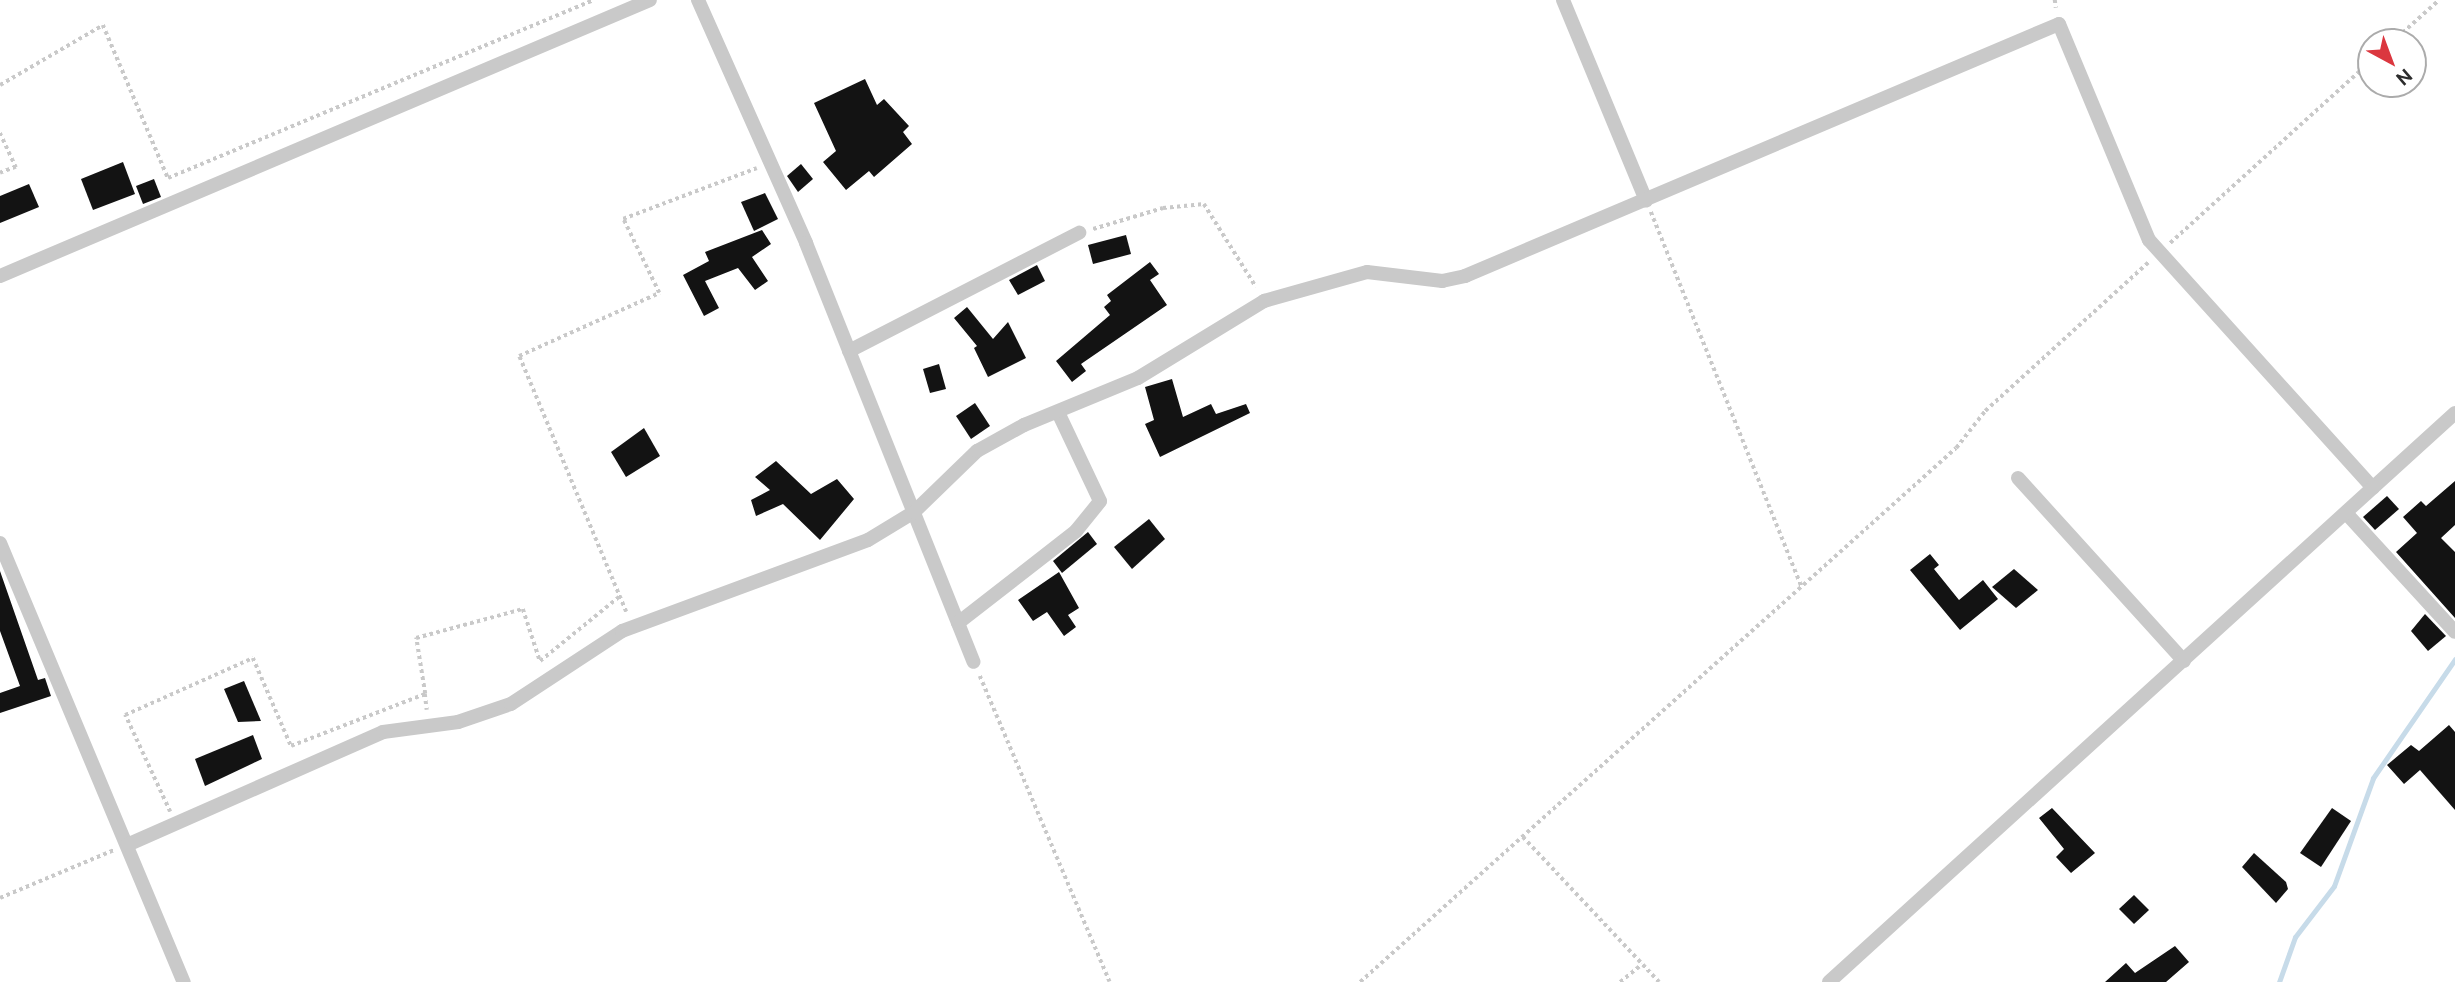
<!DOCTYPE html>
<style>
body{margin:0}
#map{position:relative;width:2455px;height:982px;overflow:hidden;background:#fff;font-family:Ubuntu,sans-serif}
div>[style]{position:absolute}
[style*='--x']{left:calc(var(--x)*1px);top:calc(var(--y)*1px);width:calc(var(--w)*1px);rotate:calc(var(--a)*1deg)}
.stream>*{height:5px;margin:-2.5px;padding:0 2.5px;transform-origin:2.5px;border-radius:2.5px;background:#c7dbe9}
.building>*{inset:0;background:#131313}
.path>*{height:3.5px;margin-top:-1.75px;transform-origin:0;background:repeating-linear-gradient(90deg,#c9c9c9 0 3.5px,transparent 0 7px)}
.minor>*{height:14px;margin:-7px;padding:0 7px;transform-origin:7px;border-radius:7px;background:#c9c9c9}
span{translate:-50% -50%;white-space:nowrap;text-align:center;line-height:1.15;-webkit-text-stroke:7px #fff;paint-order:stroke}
.north{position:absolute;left:2357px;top:28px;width:70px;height:70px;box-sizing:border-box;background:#fff;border:2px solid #ababab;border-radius:50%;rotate:139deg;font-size:19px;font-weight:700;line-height:28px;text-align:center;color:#2c2c2c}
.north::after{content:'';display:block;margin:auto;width:24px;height:32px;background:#db373f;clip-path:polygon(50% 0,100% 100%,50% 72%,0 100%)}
</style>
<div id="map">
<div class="stream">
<div style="--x:2279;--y:982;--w:48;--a:-70.4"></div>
<div style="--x:2295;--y:937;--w:64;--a:-52.6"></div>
<div style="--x:2334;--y:886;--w:115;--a:-70.1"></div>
<div style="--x:2373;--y:778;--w:145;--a:-55.4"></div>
</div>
<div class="building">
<div style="clip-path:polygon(865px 79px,877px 105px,884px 99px,909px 126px,903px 132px,912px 144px,874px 177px,869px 171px,846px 190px,823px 162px,836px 151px,814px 103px)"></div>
<div style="clip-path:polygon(123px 162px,135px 194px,93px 210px,81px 179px)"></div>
<div style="clip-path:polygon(801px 164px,813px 179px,798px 192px,787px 176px)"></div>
<div style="clip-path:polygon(154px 179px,161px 197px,143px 204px,136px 186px)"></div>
<div style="clip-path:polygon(29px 184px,39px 207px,0 223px,0 196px)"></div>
<div style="clip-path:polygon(765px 193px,778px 219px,754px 231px,741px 202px)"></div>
<div style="clip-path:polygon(762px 230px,771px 244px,752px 257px,768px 281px,755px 290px,738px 268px,705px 281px,719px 308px,704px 316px,683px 275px,709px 261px,705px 252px)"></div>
<div style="clip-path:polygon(1126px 235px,1131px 254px,1093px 264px,1088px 245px)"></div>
<div style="clip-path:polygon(1150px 262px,1159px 274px,1150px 280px,1167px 305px,1081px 364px,1086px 371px,1072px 382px,1056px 361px,1110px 315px,1104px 307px,1111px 301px,1107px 295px)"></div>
<div style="clip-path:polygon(1037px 265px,1045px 281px,1018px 295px,1009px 280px)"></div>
<div style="clip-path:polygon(967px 307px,993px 339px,1008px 322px,1026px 358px,988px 377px,974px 348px,977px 346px,954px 318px)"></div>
<div style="clip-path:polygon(939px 364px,946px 389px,930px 393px,923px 369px)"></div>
<div style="clip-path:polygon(1172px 379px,1183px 417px,1211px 404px,1216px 414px,1246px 404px,1250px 413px,1160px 457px,1145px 424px,1154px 420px,1145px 387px)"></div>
<div style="clip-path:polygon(975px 403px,990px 426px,971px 439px,956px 416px)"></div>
<div style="clip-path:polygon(644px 428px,660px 456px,626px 477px,611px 452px)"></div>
<div style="clip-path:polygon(776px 461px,811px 494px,837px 479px,854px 499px,820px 540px,783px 504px,756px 516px,751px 500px,770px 490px,755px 477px)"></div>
<div style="clip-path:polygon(2455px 481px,2455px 525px,2441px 538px,2455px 552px,2455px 618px,2396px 552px,2417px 533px,2403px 517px,2421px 501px,2426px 506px)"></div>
<div style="clip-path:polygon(2387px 496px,2399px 509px,2375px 530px,2363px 517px)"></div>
<div style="clip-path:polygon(1149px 519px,1165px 539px,1132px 569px,1114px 547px)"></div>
<div style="clip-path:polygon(1088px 532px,1097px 544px,1062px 573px,1053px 561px)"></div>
<div style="clip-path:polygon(1930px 554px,1939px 565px,1934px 569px,1959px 600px,1983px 580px,1998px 599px,1960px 630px,1910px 570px)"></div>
<div style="clip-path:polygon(2014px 569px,2038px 590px,2016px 608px,1992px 587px)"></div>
<div style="clip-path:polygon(0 571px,38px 680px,45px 678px,51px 696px,0 713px,0 693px,20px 686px,0 631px)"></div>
<div style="clip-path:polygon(1059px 572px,1079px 608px,1068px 615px,1076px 627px,1064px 636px,1047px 612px,1033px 621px,1018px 600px)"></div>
<div style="clip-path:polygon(2425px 614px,2446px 636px,2428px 651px,2411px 631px)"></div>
<div style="clip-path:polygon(244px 681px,261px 721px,238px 722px,224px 689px)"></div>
<div style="clip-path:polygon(2449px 725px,2455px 732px,2455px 810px,2420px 770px,2404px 784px,2387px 765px,2411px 745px,2419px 751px)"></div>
<div style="clip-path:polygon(253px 735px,262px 759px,205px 786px,195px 759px)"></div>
<div style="clip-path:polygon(2052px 808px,2095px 853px,2071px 873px,2056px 857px,2064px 849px,2039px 818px)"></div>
<div style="clip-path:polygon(2332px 808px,2351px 821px,2321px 867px,2300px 853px)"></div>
<div style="clip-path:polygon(2254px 853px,2286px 882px,2288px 889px,2276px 903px,2242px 867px)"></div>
<div style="clip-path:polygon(2134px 895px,2149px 910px,2134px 924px,2119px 909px)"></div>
<div style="clip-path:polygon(2175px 946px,2189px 962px,2166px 982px,2105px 982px,2126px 963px,2135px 973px)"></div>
</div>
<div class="path">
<div style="--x:2055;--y:0;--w:8;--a:83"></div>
<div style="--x:2392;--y:42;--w:63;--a:-41.8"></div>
<div style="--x:0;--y:85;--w:119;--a:-30.2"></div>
<div style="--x:103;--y:25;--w:166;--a:67"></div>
<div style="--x:168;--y:178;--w:461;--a:-22.7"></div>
<div style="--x:0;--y:133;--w:38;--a:65"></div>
<div style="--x:16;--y:167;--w:17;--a:159"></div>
<div style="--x:1651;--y:212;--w:404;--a:68.1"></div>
<div style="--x:1093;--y:229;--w:73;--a:-16.7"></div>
<div style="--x:1163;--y:208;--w:41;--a:-5.6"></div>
<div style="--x:1204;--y:204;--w:98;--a:57.9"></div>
<div style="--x:2170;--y:243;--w:271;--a:-42.2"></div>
<div style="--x:626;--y:612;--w:277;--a:-112.7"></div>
<div style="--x:519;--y:356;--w:154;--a:-24.2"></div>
<div style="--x:659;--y:293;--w:82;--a:-115.9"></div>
<div style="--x:623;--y:219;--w:143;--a:-20.8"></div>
<div style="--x:980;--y:676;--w:332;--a:67"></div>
<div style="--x:425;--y:694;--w:16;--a:83"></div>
<div style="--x:170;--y:812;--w:107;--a:-114.9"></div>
<div style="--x:125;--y:715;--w:140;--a:-24"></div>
<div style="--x:253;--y:658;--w:96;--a:66.6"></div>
<div style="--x:291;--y:746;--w:144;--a:-21.2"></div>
<div style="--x:425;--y:694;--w:57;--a:-99.1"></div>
<div style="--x:416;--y:638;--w:111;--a:-15.2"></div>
<div style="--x:523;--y:609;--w:55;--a:71.9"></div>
<div style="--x:540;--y:661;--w:103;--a:-39.1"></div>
<div style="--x:1523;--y:837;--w:199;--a:46.8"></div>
<div style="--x:0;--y:898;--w:124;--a:-22.8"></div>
<div style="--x:1360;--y:982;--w:800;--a:-41.86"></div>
<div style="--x:1956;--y:448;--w:47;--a:-51.9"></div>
<div style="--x:1985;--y:411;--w:222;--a:-42.3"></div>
<div style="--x:1620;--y:982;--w:28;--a:-39"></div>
</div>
<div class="minor">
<div style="--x:698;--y:0;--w:266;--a:66"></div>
<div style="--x:806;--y:243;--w:451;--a:68.2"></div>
<div style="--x:1563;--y:0;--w:217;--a:67.5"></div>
<div style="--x:0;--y:276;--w:706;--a:-23.01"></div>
<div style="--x:849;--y:351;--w:259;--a:-27.2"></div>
<div style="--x:2018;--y:478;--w:247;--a:47.8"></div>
<div style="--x:2346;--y:513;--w:161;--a:47.5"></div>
<div style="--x:0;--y:543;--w:476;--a:67.3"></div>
<div style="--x:958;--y:623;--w:150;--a:-37.9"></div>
<div style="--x:1076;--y:531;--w:38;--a:-51"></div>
<div style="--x:1100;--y:501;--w:98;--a:-115.3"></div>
<div style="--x:127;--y:845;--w:280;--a:-23.8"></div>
<div style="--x:383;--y:732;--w:76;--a:-7.6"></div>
<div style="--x:458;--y:722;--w:56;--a:-18.8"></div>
<div style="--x:511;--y:704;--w:133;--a:-33.3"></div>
<div style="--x:622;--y:631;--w:262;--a:-20.3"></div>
<div style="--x:868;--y:540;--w:54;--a:-31.3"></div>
<div style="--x:914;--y:512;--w:88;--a:-44.1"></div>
<div style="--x:977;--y:451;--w:54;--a:-29"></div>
<div style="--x:1024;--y:425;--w:123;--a:-22.4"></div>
<div style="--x:1138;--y:378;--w:148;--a:-31.4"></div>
<div style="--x:1264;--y:301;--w:107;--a:-15.7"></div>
<div style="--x:1367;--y:272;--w:76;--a:6.8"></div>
<div style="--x:1442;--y:281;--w:24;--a:-12"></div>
<div style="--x:1465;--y:276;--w:645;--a:-22.99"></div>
<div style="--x:2059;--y:24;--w:234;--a:67.4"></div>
<div style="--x:2149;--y:240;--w:334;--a:47.9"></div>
<div style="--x:1829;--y:982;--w:846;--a:-42.27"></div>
</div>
<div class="north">N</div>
</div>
